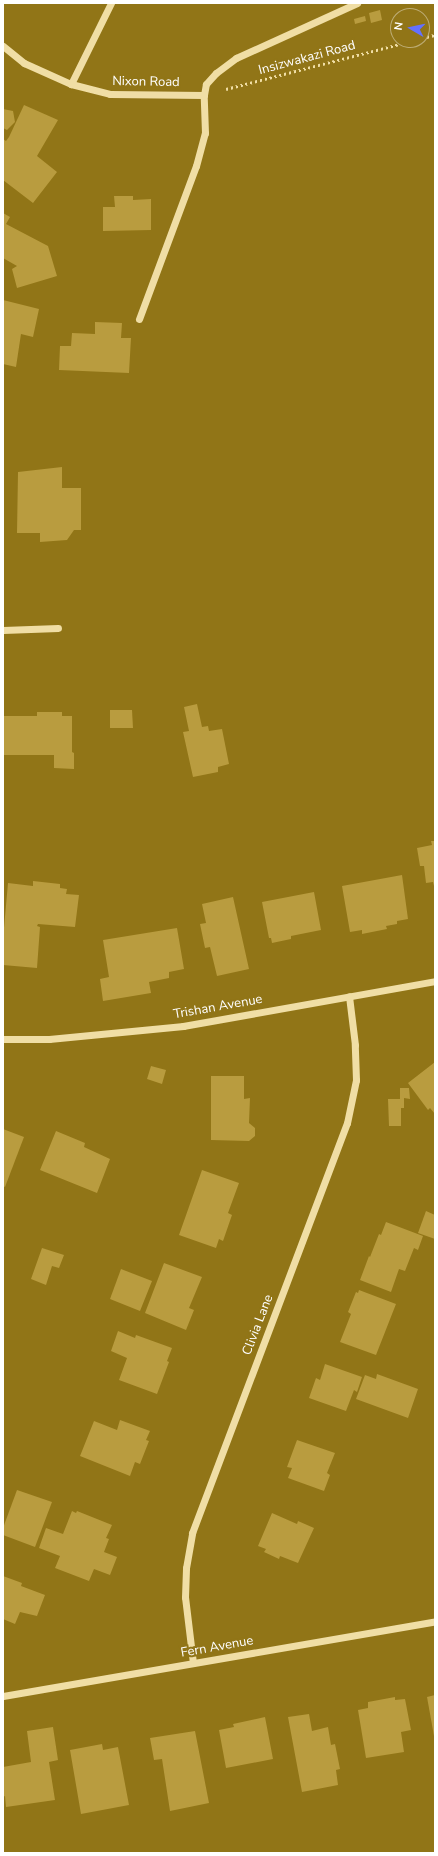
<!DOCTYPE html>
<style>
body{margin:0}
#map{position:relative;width:438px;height:1856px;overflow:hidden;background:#917517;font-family:"Nunito Sans",sans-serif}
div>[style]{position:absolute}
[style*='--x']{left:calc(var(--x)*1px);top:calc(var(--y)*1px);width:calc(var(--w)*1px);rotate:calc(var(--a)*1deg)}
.building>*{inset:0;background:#b99c3f}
.path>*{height:2.5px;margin-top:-1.25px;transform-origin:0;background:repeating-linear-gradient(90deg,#f0dea5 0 2px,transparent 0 5px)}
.minor>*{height:7px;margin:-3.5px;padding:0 3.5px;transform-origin:3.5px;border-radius:3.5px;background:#f0dea5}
span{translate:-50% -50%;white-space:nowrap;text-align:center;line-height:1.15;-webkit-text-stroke:4px #917517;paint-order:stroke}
.street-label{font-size:13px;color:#fff}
.frame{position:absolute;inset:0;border:4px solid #fff;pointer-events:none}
.north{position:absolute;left:390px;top:8px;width:40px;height:40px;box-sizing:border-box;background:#917517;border:1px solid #bdac74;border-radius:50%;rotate:279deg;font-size:11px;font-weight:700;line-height:16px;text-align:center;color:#fff}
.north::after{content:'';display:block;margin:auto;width:14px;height:18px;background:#6470ff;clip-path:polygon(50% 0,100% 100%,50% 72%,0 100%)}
</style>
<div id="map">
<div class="building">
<div style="clip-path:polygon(380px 10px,382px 20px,371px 23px,369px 13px)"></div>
<div style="clip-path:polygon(365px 16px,366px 21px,355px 24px,354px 19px)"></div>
<div style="clip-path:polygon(24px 105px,58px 120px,37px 156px,57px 172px,33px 203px,3px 180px,3px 139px,6px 141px,9px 137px)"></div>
<div style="clip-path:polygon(3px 109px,13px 111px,15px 122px,7px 130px,3px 128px)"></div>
<div style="clip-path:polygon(114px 196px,133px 196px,133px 200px,151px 199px,151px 230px,103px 231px,103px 207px,115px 207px)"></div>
<div style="clip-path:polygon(3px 213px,10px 217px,6px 224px,48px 246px,57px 276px,17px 288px,12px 269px,17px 266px,3px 258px)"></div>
<div style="clip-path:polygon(3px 300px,39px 309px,33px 337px,21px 334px,16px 367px,3px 364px)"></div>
<div style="clip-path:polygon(95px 322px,122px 323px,121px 338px,131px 338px,129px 373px,59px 370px,60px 346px,71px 346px,72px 333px,95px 334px)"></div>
<div style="clip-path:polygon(62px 467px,62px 488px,81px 488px,81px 530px,74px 530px,67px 540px,40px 542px,40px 533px,17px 533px,18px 472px)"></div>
<div style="clip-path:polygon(197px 704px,202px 727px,208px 726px,209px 731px,222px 729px,229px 764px,218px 767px,218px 772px,193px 777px,183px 732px,189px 731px,184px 707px)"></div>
<div style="clip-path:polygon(110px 710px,132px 710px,133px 728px,110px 728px)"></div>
<div style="clip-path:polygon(37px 712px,62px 712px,62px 716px,72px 716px,72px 752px,74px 753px,74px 769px,54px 768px,54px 755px,3px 755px,3px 716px,37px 716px)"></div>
<div style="clip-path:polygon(431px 841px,435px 841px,434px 886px,433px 882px,426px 883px,424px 866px,420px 866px,417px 848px,432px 845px)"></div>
<div style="clip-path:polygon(402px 875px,408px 919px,397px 921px,397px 924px,386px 926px,387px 929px,362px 934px,362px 930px,350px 932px,342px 886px)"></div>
<div style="clip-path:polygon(33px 881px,60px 884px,60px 888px,67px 889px,66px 894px,79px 895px,75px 927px,38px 924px,37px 926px,40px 927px,37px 968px,3px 965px,3px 939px,8px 883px,33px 886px)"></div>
<div style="clip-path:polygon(314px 892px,321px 930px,291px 936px,291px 939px,272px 943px,271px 938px,269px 938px,262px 902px)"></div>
<div style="clip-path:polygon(233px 897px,249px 969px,217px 976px,210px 947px,205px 948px,200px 924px,206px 923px,202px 904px)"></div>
<div style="clip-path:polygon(177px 928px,184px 969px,169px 972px,169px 978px,149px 982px,151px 993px,103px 1001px,100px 979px,109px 977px,103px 940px)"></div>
<div style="clip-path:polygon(435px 1062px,435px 1114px,430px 1108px,428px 1110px,408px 1083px)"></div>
<div style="clip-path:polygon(151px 1066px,166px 1070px,162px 1084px,147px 1079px)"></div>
<div style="clip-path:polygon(211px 1076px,244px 1076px,244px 1099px,250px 1098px,249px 1123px,255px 1128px,255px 1136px,249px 1141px,211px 1140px)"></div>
<div style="clip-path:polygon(400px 1088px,409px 1088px,410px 1099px,404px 1098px,404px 1108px,401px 1108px,401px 1126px,389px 1126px,388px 1099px,400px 1099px)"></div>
<div style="clip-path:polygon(3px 1129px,24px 1137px,5px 1187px,3px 1186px)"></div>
<div style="clip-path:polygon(56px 1131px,85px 1143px,84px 1147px,110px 1159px,97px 1193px,40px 1170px)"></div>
<div style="clip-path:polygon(202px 1170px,239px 1183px,228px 1213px,232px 1215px,223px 1241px,219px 1239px,216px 1248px,179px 1235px)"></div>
<div style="clip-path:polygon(426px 1211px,435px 1215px,435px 1239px,418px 1233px)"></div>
<div style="clip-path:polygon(386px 1222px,423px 1236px,418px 1250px,414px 1248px,405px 1271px,399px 1269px,391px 1292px,360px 1280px,369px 1256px,370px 1257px,379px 1234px,381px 1235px)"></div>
<div style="clip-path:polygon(42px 1248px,64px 1255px,59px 1268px,52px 1266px,46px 1285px,31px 1279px)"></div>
<div style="clip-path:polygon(164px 1263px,202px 1277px,189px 1308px,194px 1310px,186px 1330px,145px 1313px)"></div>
<div style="clip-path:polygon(121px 1269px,152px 1281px,140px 1311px,110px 1299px)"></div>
<div style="clip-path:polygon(359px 1290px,396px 1304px,376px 1355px,340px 1342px,351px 1314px,348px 1312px,356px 1292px,358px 1293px)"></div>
<div style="clip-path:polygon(118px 1331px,135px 1338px,136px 1335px,172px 1348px,167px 1361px,169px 1362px,157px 1394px,119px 1380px,127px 1358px,111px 1351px)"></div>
<div style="clip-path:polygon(325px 1364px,362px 1377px,357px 1392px,354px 1390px,346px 1411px,309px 1398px,316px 1378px,320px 1380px)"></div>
<div style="clip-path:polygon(377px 1374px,418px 1389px,408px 1418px,356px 1399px,365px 1375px,376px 1379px)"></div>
<div style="clip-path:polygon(120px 1420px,150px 1431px,146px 1440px,149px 1441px,140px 1464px,135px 1462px,130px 1476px,80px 1456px,94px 1421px,117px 1430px)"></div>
<div style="clip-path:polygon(297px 1440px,335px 1453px,327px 1473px,330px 1475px,324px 1491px,288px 1478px,292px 1468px,287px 1467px)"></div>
<div style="clip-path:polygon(17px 1490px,52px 1502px,35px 1547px,3px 1535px,3px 1528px)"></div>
<div style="clip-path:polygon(72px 1511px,76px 1513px,77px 1511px,112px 1525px,106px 1538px,109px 1539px,104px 1552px,117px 1557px,110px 1575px,94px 1569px,89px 1581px,55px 1568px,60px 1556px,39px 1548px,46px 1528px,63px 1534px)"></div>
<div style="clip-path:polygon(272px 1513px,297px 1524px,298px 1521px,314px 1528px,298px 1563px,280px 1556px,279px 1559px,264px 1552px,266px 1549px,258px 1546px)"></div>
<div style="clip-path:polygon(3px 1576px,22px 1583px,21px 1586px,45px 1595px,37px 1616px,20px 1612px,15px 1624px,3px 1619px)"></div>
<div style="clip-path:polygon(435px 1695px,435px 1736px,434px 1736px,427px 1697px)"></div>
<div style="clip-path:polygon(395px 1697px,395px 1700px,405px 1699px,411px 1730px,401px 1732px,404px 1752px,366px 1758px,358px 1710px,368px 1708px,368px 1702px)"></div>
<div style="clip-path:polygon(309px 1714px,312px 1731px,328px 1727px,331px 1745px,335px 1744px,340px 1769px,336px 1770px,338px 1785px,302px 1792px,288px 1717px)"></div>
<div style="clip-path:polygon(265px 1717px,273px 1759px,226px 1768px,219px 1730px,234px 1727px,233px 1724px)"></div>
<div style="clip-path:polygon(53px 1727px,58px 1760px,49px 1762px,55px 1800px,6px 1807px,5px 1796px,3px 1797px,3px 1767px,31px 1762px,27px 1731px)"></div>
<div style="clip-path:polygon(195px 1731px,209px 1803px,170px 1811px,162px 1759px,154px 1760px,150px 1738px)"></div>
<div style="clip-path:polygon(102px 1744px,103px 1750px,118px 1747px,129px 1805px,81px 1814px,70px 1750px)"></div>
</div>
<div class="path">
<div style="--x:422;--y:38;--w:13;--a:-13"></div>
<div style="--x:226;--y:89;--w:196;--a:-14.5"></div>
</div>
<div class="minor">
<div style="--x:3;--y:46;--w:27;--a:39"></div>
<div style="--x:24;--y:63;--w:51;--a:24.1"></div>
<div style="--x:71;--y:84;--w:40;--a:14.4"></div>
<div style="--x:110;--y:94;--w:94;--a:0.6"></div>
<div style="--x:71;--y:84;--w:90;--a:-63.7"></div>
<div style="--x:139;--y:319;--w:163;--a:-69.6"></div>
<div style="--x:196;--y:166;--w:34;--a:-75"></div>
<div style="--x:205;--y:133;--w:38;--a:-92"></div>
<div style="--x:204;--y:95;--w:11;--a:-80"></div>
<div style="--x:206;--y:84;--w:15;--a:-48"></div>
<div style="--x:216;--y:73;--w:25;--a:-37"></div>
<div style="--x:236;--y:58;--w:133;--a:-24.4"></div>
<div style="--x:3;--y:630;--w:55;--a:-2.1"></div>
<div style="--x:3;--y:1039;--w:46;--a:0"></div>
<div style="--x:49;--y:1039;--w:135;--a:-5.5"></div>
<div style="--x:183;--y:1026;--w:256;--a:-10.1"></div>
<div style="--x:193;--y:1663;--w:66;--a:-96.9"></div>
<div style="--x:185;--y:1597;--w:29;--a:-88"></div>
<div style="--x:186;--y:1568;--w:36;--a:-80"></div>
<div style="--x:192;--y:1533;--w:438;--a:-69.3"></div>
<div style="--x:347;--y:1123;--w:44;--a:-78.2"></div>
<div style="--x:356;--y:1080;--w:35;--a:-92"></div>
<div style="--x:355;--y:1045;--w:49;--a:-97"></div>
<div style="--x:3;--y:1696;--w:438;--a:-9.8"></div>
</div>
<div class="street-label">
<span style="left:307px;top:58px;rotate:-15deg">Insizwakazi Road</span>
<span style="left:146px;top:82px;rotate:1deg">Nixon Road</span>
<span style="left:218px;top:1007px;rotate:-10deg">Trishan Avenue</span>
<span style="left:258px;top:1325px;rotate:-69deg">Clivia Lane</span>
<span style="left:217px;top:1647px;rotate:-10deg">Fern Avenue</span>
</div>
<div class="frame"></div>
<div class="north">N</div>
</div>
